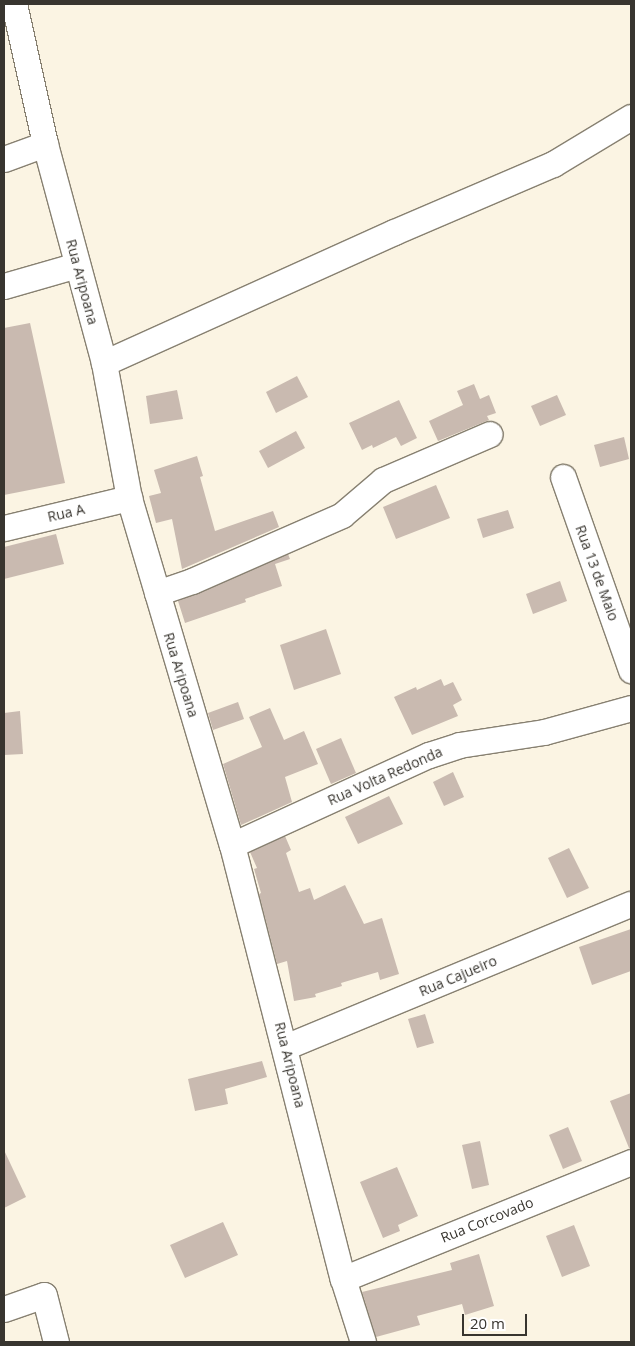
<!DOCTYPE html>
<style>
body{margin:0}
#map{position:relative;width:635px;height:1346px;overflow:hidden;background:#fbf4e3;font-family:"Open Sans",sans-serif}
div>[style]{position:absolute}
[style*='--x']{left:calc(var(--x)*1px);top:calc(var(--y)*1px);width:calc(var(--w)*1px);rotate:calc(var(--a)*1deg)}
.building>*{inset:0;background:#c9bab0}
.roads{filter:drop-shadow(1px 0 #878071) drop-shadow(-1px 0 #878071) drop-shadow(0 1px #878071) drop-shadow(0 -1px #878071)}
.minor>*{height:25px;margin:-12.5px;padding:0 12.5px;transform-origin:12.5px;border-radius:12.5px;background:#fff}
span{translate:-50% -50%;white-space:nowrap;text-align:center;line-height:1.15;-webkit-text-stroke:5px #fff;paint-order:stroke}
.street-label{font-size:14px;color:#38352f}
.frame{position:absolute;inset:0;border:5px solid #38352f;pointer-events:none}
.scale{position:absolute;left:462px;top:1314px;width:65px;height:22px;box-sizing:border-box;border:2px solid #38352f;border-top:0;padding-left:6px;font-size:15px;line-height:18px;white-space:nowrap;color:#38352f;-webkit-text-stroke:4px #fff;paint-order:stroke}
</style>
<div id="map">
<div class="building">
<div style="clip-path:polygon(30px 323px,65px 483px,4px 495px,4px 328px)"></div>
<div style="clip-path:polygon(297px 376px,308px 397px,276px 413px,266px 392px)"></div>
<div style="clip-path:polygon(474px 384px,480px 399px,489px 395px,496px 413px,487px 416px,489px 420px,438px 441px,429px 421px,463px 405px,457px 391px)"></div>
<div style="clip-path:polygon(177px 390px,183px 419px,150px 424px,146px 396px)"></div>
<div style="clip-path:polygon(557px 395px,566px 415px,540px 426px,531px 406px)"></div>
<div style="clip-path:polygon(399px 400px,417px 438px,401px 446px,396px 437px,373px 448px,372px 445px,362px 450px,349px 423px)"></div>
<div style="clip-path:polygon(296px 431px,305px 448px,268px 468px,259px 451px)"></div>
<div style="clip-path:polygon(624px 437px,629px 459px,600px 467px,594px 445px)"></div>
<div style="clip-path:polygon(197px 456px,203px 476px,200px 477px,215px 531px,273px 511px,279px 527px,182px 569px,172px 519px,156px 523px,149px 496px,161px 493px,154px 470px)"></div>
<div style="clip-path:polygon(436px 485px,450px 518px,396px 539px,383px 507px)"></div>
<div style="clip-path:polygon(508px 510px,514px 528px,483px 538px,477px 519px)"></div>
<div style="clip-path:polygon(56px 534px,64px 564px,4px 579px,4px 547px)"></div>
<div style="clip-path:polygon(288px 554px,290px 559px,275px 564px,282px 586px,245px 599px,246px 602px,185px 623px,178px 601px)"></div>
<div style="clip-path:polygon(560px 581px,567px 601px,533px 614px,526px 594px)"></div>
<div style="clip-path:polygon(326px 629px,341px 674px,294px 690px,280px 645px)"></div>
<div style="clip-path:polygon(441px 679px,444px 686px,453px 682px,462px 700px,453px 705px,458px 716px,412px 735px,394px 697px,416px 687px,417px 690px)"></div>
<div style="clip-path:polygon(238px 702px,244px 719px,213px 730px,208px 713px)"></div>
<div style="clip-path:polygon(270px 708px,284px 740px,304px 731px,318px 764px,285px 777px,292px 802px,241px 825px,223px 764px,262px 747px,249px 717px)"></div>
<div style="clip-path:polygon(20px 711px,23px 754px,4px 755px,4px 713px)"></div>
<div style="clip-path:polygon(341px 738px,356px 773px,331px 784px,316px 749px)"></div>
<div style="clip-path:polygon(453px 772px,464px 797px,444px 806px,433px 782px)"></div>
<div style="clip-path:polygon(389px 796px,403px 824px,358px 844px,345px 817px)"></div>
<div style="clip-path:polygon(285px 836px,291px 850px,286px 853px,299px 892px,310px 888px,314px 900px,345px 885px,364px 924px,382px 918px,399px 974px,380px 980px,378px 972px,341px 983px,342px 986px,315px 994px,316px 997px,294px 1001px,287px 961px,277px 964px,259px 894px,261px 893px,254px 869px,257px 868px,250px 852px)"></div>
<div style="clip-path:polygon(569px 848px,589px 888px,567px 898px,548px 858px)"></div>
<div style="clip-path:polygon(631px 929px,631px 971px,592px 985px,579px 947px)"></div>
<div style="clip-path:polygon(425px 1014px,434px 1043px,417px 1048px,408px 1019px)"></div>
<div style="clip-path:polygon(262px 1061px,267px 1077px,225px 1089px,228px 1104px,195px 1111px,188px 1079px)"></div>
<div style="clip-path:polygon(631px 1093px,631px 1148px,629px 1148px,610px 1101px)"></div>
<div style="clip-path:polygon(568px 1127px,582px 1161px,563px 1169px,549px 1135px)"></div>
<div style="clip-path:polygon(480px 1141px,489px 1185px,472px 1189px,462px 1145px)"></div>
<div style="clip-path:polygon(4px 1150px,26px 1197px,4px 1208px)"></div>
<div style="clip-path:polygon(397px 1167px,418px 1216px,398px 1225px,400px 1231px,383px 1238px,360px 1182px)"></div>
<div style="clip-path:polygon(223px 1222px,238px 1255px,185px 1278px,170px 1245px)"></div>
<div style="clip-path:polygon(574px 1225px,590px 1266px,562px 1277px,546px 1236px)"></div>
<div style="clip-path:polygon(479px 1254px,494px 1306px,465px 1315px,462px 1304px,417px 1316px,420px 1325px,376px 1337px,362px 1292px,452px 1270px,450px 1263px)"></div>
</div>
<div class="roads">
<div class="minor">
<div style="--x:14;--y:4;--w:143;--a:77.5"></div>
<div style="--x:45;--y:144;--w:227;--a:74.9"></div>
<div style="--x:104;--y:363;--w:137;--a:79.5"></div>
<div style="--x:129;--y:498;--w:362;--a:73.5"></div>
<div style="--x:232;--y:845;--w:448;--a:75.7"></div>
<div style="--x:343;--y:1279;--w:66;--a:72.4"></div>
<div style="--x:4;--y:159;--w:44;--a:-20.1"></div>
<div style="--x:4;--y:286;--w:76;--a:-16"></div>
<div style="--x:104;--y:363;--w:318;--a:-24.3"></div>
<div style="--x:394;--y:232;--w:173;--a:-23.2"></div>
<div style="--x:553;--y:164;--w:91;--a:-31.1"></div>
<div style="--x:563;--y:477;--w:205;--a:70.6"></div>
<div style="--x:4;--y:528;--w:129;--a:-13.5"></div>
<div style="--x:157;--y:593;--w:37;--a:-19"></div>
<div style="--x:192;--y:581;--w:164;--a:-23.7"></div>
<div style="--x:342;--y:515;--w:54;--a:-40.5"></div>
<div style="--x:383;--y:480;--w:116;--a:-23.3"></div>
<div style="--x:232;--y:845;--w:217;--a:-24.6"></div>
<div style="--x:429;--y:755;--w:32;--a:-18"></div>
<div style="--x:459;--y:745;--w:86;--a:-8.7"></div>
<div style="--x:544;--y:732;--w:90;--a:-15.4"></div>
<div style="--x:285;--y:1047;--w:374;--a:-22.5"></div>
<div style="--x:343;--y:1279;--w:311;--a:-22.1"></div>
<div style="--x:4;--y:1309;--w:42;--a:-19.3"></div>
<div style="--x:44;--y:1295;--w:49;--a:75.7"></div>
</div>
</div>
<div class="street-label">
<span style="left:82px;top:282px;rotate:75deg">Rua Aripoana</span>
<span style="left:66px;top:513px;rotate:-13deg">Rua A</span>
<span style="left:597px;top:573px;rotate:70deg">Rua 13 de Maio</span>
<span style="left:181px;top:675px;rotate:73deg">Rua Aripoana</span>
<span style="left:385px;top:776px;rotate:-24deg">Rua Volta Redonda</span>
<span style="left:458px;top:976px;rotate:-23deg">Rua Cajueiro</span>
<span style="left:290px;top:1065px;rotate:76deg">Rua Aripoana</span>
<span style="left:487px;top:1220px;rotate:-22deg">Rua Corcovado</span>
</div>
<div class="frame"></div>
<div class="scale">20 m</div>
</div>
